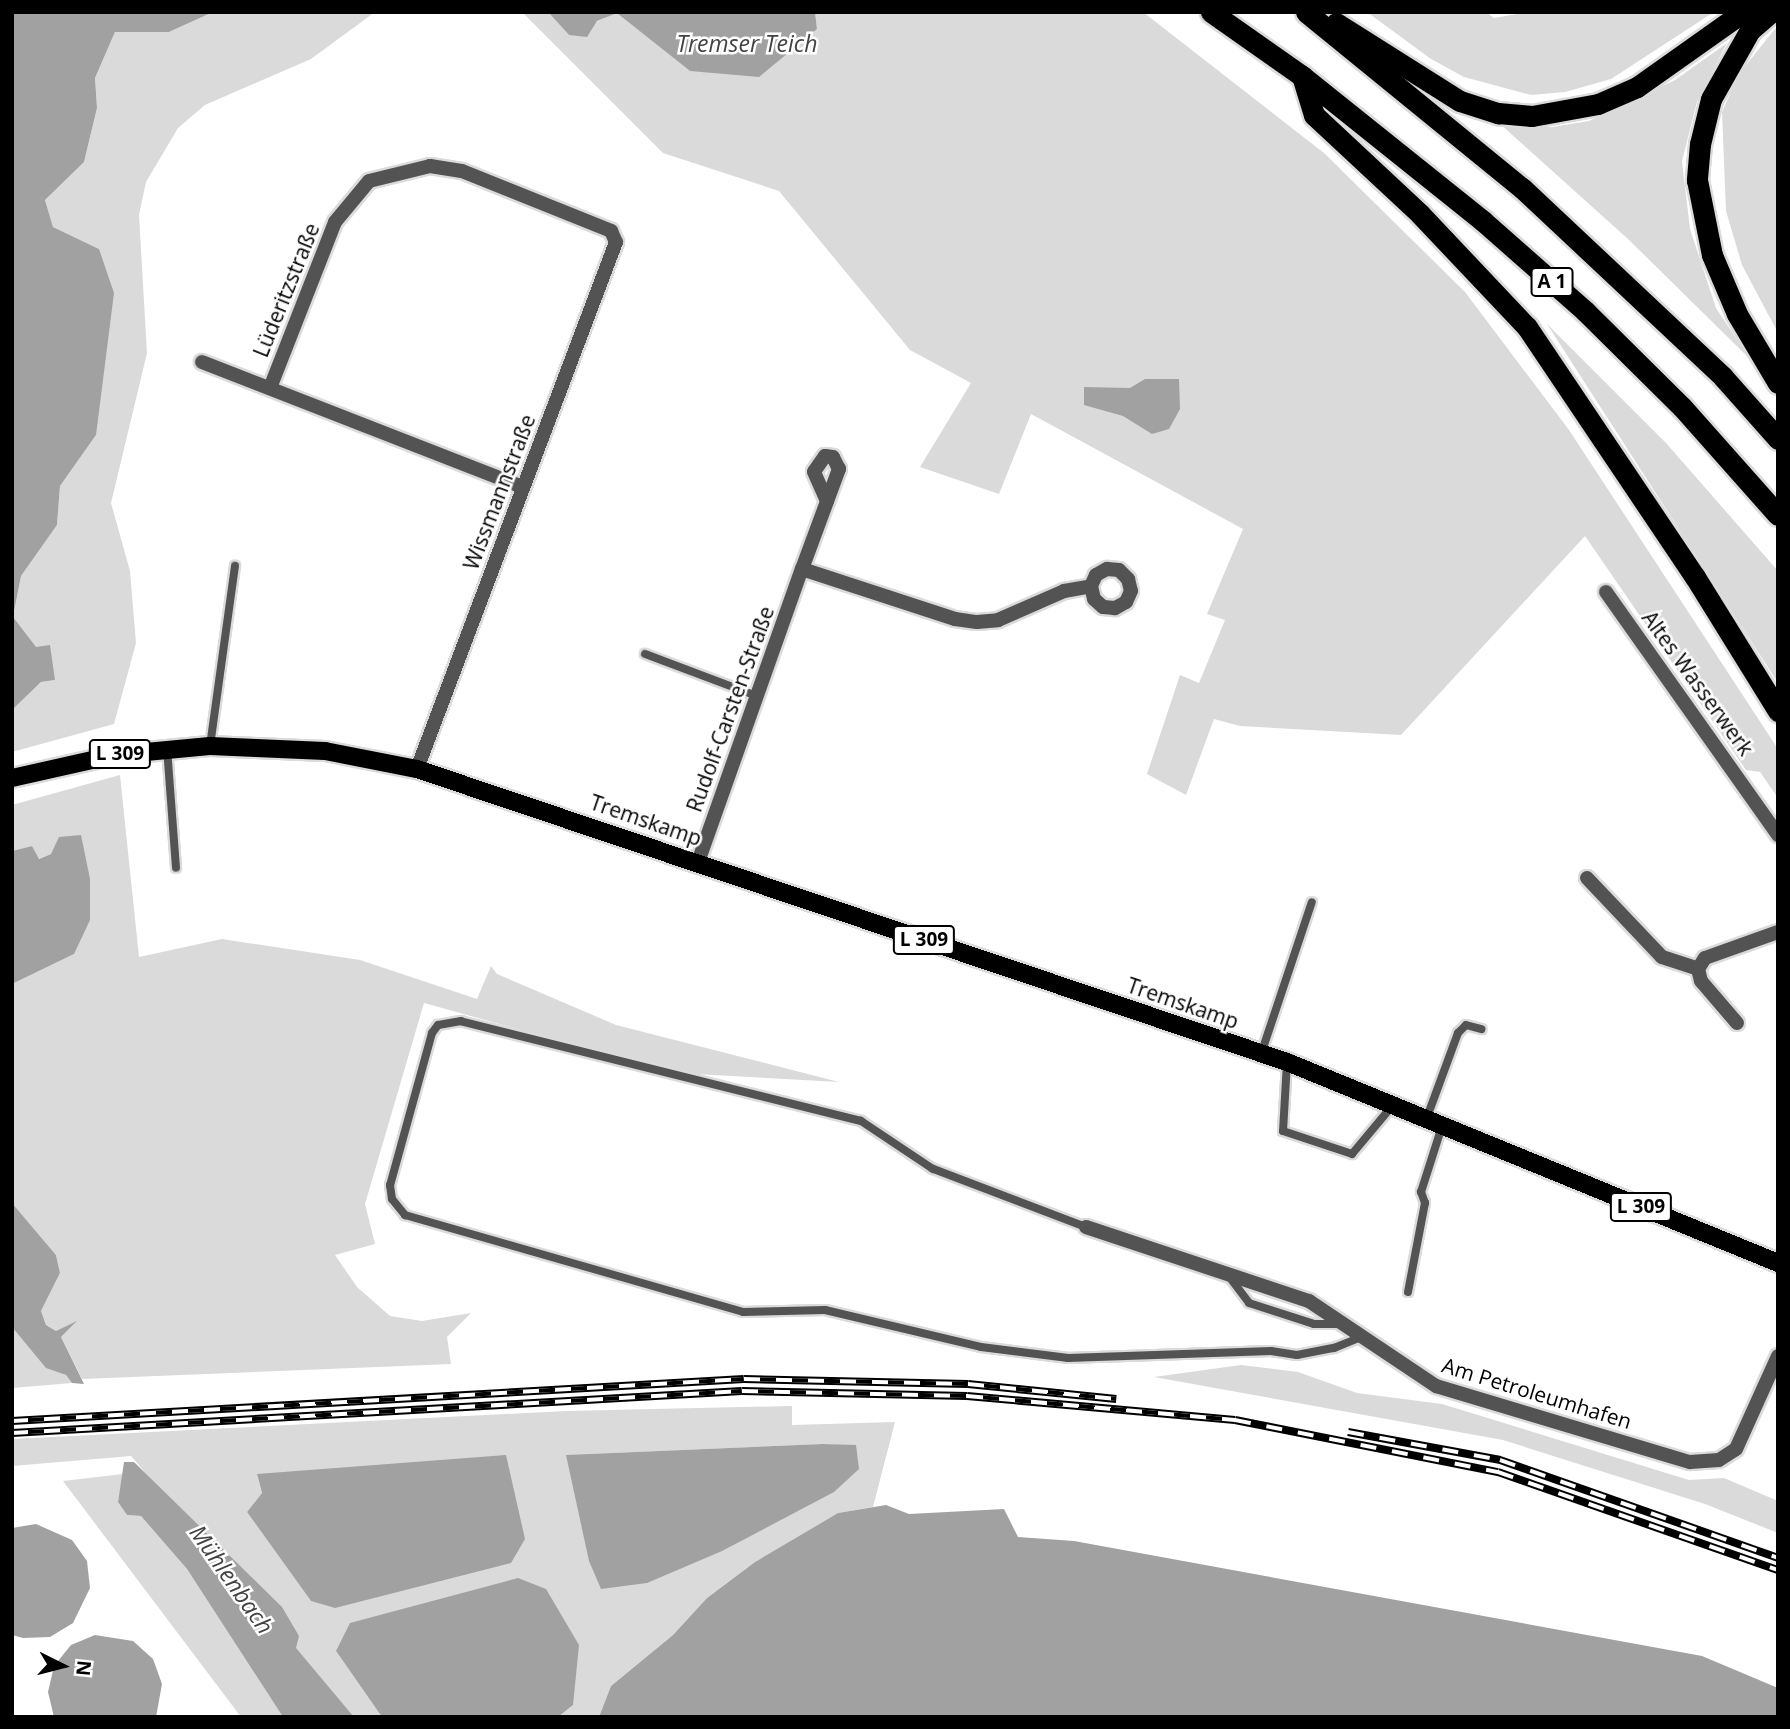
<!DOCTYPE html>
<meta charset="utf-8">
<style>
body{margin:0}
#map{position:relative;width:1790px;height:1729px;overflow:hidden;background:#fff;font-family:"Open Sans",sans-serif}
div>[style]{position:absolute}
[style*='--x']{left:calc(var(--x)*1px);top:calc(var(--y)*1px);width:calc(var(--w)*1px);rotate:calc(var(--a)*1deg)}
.green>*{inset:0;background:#dadada}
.water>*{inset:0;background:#a1a1a1}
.roads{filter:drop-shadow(2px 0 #dbdbdb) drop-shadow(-2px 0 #dbdbdb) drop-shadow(0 2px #dbdbdb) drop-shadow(0 -2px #dbdbdb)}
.service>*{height:8px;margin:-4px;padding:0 4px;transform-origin:4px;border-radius:4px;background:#535353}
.minor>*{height:14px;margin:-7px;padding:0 7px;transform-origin:7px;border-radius:7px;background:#535353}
.primary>*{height:18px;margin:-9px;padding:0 9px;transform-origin:9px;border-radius:9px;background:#000}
.motorway>*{height:21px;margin:-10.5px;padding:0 10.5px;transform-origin:10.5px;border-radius:10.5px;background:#000}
.rail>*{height:8px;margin-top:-4px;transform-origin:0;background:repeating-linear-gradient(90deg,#fff 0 16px,#000 0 32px);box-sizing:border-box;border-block:2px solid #000}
span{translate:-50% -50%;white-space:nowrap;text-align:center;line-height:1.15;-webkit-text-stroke:5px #fff;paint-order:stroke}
.shield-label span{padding:2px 5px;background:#fff;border:2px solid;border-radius:5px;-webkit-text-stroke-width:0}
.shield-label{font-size:19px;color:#000;font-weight:700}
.street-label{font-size:21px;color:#000}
.water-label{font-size:23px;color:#424242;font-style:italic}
.frame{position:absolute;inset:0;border:14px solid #000;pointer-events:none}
.north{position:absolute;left:28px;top:1631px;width:70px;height:70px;-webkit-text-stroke:5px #fff;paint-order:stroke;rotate:96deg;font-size:19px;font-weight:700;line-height:28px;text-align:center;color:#000}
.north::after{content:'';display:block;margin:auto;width:24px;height:32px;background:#000;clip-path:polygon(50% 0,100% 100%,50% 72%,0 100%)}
</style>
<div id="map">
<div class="green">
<div style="clip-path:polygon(213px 12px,375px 12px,311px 59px,205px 105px,178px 128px,146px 182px,139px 215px,147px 353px,111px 503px,130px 571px,136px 643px,114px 724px,12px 752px,12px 710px,41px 682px,55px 680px,13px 618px,21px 576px,57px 525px,60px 486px,96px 435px,99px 249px,53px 227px,45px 200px,84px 162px,97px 108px,95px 78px,115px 32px,169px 32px)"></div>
<div style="clip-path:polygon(522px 12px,548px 12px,569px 35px,617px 12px,690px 71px,817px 29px,815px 12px,1143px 12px,1324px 153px,1465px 292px,1569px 430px,1778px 749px,1778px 798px,1760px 772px,1746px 770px,1585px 536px,1401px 735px,1240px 726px,1214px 719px,1186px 795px,1147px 774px,1180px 675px,1199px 683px,1225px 620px,1207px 614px,1243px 529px,1031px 414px,999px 494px,920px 467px,971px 383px,910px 350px,779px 191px,663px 153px)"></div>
<div style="clip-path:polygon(1367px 12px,1486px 12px,1494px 18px,1529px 12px,1714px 12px,1611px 79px,1565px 92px,1531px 95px,1464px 77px,1431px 59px)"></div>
<div style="clip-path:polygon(1778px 25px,1776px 105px,1778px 333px,1742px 265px,1726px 211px,1722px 112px,1739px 74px)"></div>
<div style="clip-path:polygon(1727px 43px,1697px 102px,1682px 161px,1690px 229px,1716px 308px,1750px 359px,1628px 239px,1500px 124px,1552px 127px,1589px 121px,1675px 80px)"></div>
<div style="clip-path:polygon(1547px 324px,1666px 443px,1778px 571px,1778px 683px)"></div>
<div style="clip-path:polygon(120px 775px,139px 957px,222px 939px,360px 960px,477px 999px,491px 966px,497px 974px,616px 1025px,839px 1082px,676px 1073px,424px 1003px,365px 1204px,375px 1244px,335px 1255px,357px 1287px,390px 1316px,422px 1321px,471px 1313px,447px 1337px,451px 1364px,82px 1379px,61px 1337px,75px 1323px,56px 1331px,46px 1325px,41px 1311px,60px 1273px,56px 1255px,12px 1203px,12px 984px,74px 954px,51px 854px,38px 859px,32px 846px,12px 851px,12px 805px)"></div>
<div style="clip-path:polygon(12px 1327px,46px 1367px,66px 1375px,72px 1383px,12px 1388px)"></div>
<div style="clip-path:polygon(1241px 1365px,1298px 1372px,1357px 1393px,1442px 1404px,1689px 1480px,1724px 1478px,1778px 1501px,1778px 1533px,1705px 1504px,1503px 1440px,1154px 1377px)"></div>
<div style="clip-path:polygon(evenodd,792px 1406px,792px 1425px,895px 1422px,873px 1507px,838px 1513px,755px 1562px,707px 1598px,673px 1635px,611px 1686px,599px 1717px,558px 1717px,573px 1705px,336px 1651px,382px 1717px,354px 1717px,131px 1456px,12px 1466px,12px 1439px,566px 1411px,792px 1406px,823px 1444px,856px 1446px,566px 1455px,823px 1444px,792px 1406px,257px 1475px,311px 1601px,247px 1512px,262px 1493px,257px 1475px)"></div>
<div style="clip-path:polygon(123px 1474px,118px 1502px,127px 1515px,141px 1516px,187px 1569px,283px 1717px,241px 1717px,63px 1481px)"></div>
</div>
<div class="water">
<div style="clip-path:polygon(12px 12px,213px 12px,169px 32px,115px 32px,95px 78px,97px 108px,84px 162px,45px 200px,53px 227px,99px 249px,114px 293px,96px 435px,60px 486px,57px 525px,21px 576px,13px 617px,36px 647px,50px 645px,55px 680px,41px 682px,12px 710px)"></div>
<div style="clip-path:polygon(548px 12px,815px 12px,817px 29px,759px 77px,690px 71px,617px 13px,597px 21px,587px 37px,569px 35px)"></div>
<div style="clip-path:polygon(1145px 379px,1179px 379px,1180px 409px,1169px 429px,1152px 434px,1123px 416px,1084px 405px,1084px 387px,1130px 388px)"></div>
<div style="clip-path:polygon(81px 835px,90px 879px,90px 920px,74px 954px,12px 984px,12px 851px,32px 846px,39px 859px,51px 854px,59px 837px)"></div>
<div style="clip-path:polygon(12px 1203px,56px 1255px,60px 1273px,41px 1311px,46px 1325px,56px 1331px,77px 1321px,61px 1337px,84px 1384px,72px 1383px,66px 1375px,46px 1368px,12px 1327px)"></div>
<div style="clip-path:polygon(823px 1444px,856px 1445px,859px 1469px,834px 1492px,722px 1551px,647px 1583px,601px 1589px,589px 1561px,566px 1455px)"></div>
<div style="clip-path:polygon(506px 1455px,525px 1539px,511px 1563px,335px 1608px,311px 1601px,247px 1512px,262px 1493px,257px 1474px)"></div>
<div style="clip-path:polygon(124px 1462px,134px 1462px,282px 1607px,299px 1636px,296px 1648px,354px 1717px,283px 1717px,187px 1569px,141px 1516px,127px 1515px,118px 1502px)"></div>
<div style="clip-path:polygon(886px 1505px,909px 1514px,1004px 1509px,1018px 1537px,1074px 1541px,1702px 1656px,1778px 1688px,1778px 1717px,599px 1717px,611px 1686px,673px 1635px,707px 1598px,755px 1562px,838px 1513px)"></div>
<div style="clip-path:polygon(36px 1524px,72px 1540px,87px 1561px,90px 1588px,73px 1623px,50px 1637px,23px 1638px,12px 1635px,12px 1528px)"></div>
<div style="clip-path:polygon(518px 1578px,546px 1589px,579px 1645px,573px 1705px,558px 1717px,382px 1717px,336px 1651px,350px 1623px)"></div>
<div style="clip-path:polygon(95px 1635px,133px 1641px,153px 1659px,162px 1684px,156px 1717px,54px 1717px,48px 1692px,54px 1666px,71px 1645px)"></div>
</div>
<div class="roads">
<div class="service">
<div style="--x:645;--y:654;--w:120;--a:20.6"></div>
<div style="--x:210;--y:746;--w:182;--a:-82.1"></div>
<div style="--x:167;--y:748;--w:120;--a:85.7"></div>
<div style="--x:1261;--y:1054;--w:160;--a:-71.5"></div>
<div style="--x:1287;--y:1062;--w:69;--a:93.3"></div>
<div style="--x:1283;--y:1131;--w:73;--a:18.4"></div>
<div style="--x:1352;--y:1154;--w:64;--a:-50.1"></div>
<div style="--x:1426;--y:1120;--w:93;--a:-69.8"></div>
<div style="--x:1458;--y:1033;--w:11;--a:-45"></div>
<div style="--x:1466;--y:1025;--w:16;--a:15"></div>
<div style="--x:1086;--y:1227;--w:164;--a:-159.2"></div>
<div style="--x:933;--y:1169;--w:87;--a:-146.3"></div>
<div style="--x:861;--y:1121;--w:412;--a:-166"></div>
<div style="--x:461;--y:1021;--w:23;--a:170"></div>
<div style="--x:438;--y:1025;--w:10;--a:127"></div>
<div style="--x:432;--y:1033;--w:158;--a:105.4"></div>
<div style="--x:390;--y:1185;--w:14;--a:82"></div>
<div style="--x:392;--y:1199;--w:21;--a:51"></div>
<div style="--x:405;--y:1215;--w:352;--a:16"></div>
<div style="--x:743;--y:1312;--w:82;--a:-1.4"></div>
<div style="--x:825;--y:1310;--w:160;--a:13.3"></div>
<div style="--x:981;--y:1347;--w:88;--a:7.2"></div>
<div style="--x:1068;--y:1358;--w:203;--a:-2"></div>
<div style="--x:1271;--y:1351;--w:26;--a:9"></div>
<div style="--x:1297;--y:1355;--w:38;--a:-11"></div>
<div style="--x:1334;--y:1348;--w:27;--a:-22"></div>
<div style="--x:1228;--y:1275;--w:35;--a:53"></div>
<div style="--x:1249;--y:1303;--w:68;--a:17.9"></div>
<div style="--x:1314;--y:1324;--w:27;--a:0"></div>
<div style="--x:1408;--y:1292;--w:91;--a:-79.2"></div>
<div style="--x:1425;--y:1203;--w:12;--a:-110"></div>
<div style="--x:1421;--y:1192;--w:69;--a:-72.3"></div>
</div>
<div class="minor">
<div style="--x:202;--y:362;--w:344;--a:21.3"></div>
<div style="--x:270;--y:388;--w:178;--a:-68.6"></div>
<div style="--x:335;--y:222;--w:53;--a:-50.3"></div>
<div style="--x:369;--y:181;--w:63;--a:-13.8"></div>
<div style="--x:430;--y:166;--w:32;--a:9"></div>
<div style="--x:462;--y:171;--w:161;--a:21.9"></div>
<div style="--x:611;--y:231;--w:12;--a:66"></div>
<div style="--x:616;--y:242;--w:563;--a:110.69"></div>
<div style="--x:802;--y:569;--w:107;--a:-69.7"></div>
<div style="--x:839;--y:469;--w:13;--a:-117"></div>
<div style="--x:833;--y:457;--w:8;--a:-173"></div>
<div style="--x:825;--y:456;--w:19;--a:125"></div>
<div style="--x:814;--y:472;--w:32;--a:66"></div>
<div style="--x:1606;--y:592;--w:298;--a:54.7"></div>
<div style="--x:698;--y:862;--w:311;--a:-70.5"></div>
<div style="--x:802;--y:569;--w:161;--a:18.1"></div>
<div style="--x:955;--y:619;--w:22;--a:8"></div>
<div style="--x:977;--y:622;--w:21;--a:-5"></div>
<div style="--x:998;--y:620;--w:72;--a:-23.7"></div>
<div style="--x:1064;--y:591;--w:27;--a:-10"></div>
<div style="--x:1091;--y:586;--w:12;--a:-66"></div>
<div style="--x:1096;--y:575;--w:13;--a:-29"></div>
<div style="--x:1107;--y:569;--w:12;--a:5"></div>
<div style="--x:1119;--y:570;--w:13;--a:45"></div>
<div style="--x:1128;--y:579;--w:12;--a:76"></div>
<div style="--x:1131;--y:591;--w:12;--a:114"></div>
<div style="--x:1126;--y:602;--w:13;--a:151"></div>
<div style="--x:1115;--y:608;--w:12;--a:-175"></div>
<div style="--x:1103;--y:607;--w:12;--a:-138"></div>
<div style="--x:1094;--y:599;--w:13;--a:-103"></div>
<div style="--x:1587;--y:878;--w:109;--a:46.5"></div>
<div style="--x:1662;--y:957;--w:38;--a:18"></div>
<div style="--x:1737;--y:1023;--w:55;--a:-130.6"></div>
<div style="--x:1701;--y:981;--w:12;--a:-104"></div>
<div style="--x:1698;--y:969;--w:13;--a:-58"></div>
<div style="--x:1705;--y:958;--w:77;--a:-19.6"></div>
<div style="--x:1086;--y:1227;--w:235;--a:18.4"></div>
<div style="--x:1309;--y:1301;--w:153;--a:33.8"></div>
<div style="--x:1436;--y:1386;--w:265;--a:16.7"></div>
<div style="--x:1690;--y:1462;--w:29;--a:-4"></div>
<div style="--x:1719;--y:1460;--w:20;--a:-33"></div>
<div style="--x:1736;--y:1449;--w:102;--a:-65.7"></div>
</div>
<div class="primary">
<div style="--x:12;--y:778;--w:105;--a:-12.7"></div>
<div style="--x:114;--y:755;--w:96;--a:-5.4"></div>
<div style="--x:210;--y:746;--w:115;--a:2.5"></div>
<div style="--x:325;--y:751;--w:94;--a:11.1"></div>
<div style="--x:417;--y:769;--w:918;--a:18.61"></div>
<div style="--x:1287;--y:1062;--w:531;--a:22.26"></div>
</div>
<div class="motorway">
<div style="--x:1211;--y:12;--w:111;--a:35.1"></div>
<div style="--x:1302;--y:76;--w:232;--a:38.7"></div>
<div style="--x:1483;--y:221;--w:136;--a:41.4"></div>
<div style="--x:1585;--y:311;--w:136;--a:44.7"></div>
<div style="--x:1682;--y:407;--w:144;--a:48.4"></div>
<div style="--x:1306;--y:12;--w:279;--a:39.2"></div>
<div style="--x:1522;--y:188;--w:276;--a:43.2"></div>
<div style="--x:1723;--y:377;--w:83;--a:48.4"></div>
<div style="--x:1771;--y:12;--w:28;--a:139"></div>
<div style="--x:1750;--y:30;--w:79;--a:119.5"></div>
<div style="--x:1711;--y:99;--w:46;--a:103.7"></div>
<div style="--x:1700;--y:144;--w:36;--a:95"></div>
<div style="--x:1697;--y:180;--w:76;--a:78.7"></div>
<div style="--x:1712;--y:255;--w:64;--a:67"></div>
<div style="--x:1737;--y:314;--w:80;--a:59.3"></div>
<div style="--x:1336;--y:23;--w:146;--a:32.2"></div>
<div style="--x:1460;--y:101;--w:40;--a:18"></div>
<div style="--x:1498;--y:113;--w:34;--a:5"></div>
<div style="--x:1532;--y:116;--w:67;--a:-10.3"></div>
<div style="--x:1598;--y:104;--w:43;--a:-23.6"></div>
<div style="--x:1637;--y:87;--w:130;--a:-35.3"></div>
<div style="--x:1302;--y:76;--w:41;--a:72.9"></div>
<div style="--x:1314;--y:115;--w:145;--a:43"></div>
<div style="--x:1420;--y:214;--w:156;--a:46.6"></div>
<div style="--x:1527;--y:327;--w:301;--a:56.1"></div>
<div style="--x:1695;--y:577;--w:158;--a:58.2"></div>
</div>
</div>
<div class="rail">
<div style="--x:12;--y:1421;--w:733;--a:-3.28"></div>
<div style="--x:744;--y:1379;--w:224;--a:1.3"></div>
<div style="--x:968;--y:1384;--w:149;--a:5.8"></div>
<div style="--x:1348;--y:1432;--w:155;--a:10.4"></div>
<div style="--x:1500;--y:1460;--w:295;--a:19.4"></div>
<div style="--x:12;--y:1433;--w:731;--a:-3.29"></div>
<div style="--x:742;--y:1391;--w:225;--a:1.3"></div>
<div style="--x:967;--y:1396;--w:269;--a:5.1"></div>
<div style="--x:1235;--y:1420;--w:268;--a:11.2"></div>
<div style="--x:1498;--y:1472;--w:297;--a:19.3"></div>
</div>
<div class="shield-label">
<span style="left:1552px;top:282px">A 1</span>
<span style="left:120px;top:754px">L 309</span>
<span style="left:924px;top:940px">L 309</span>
<span style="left:1641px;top:1207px">L 309</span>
</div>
<div class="street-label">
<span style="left:286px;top:290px;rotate:-68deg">Lüderitzstraße</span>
<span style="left:499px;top:492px;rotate:-69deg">Wissmannstraße</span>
<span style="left:1698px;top:683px;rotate:54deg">Altes Wasserwerk</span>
<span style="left:730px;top:709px;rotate:-70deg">Rudolf-Carsten-Straße</span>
<span style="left:646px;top:820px;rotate:19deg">Tremskamp</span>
<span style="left:1183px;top:1003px;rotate:19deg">Tremskamp</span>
<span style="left:1537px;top:1393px;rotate:17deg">Am Petroleumhafen</span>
</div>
<div class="water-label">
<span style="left:747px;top:43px">Tremser Teich</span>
<span style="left:232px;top:1579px;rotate:55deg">Mühlenbach</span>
</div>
<div class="frame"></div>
<div class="north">N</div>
</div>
